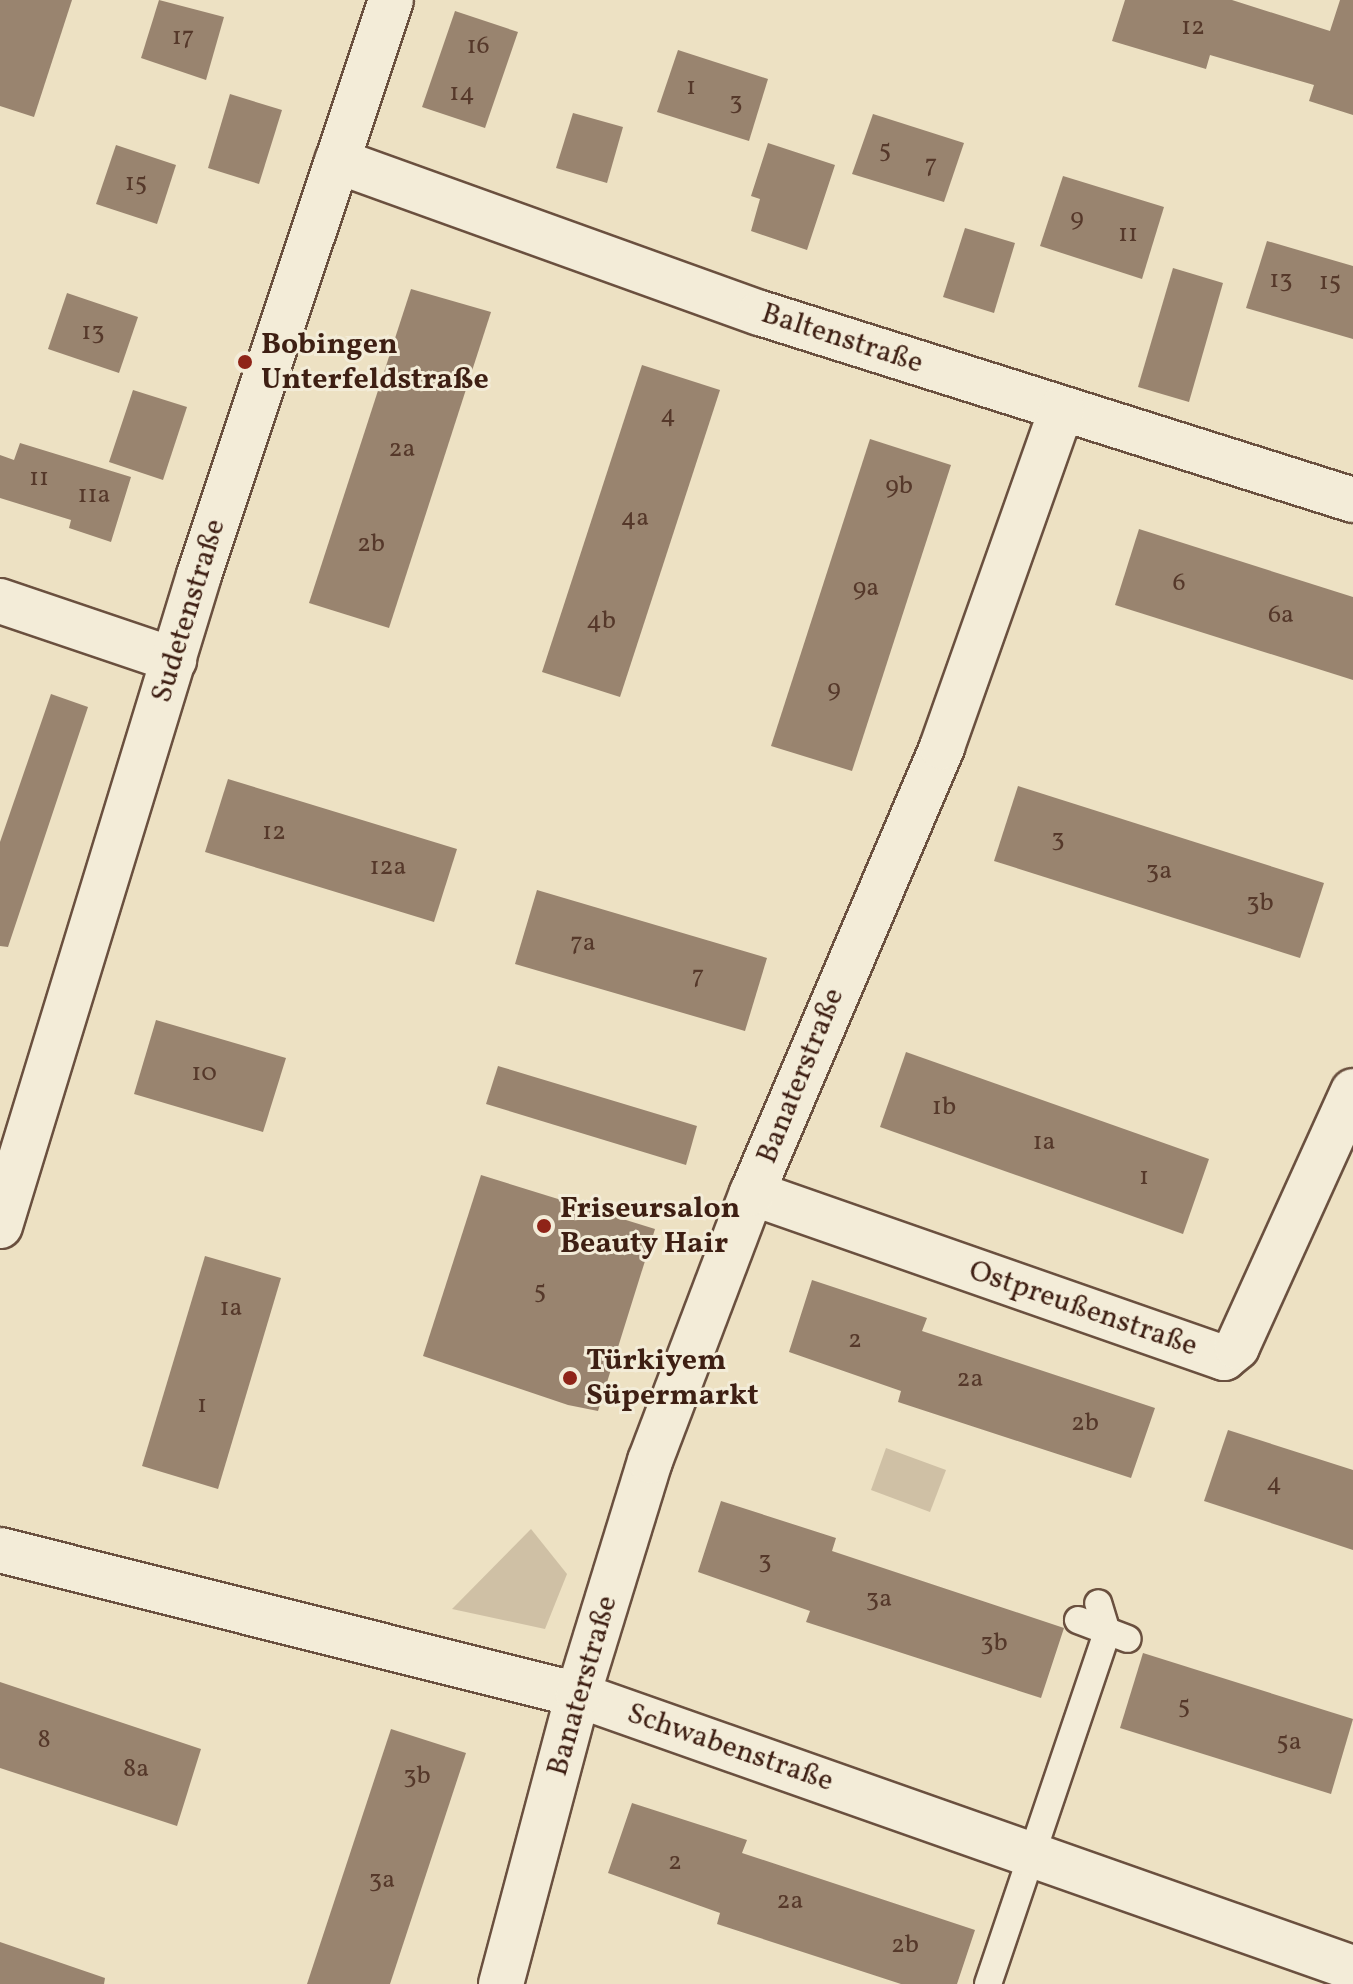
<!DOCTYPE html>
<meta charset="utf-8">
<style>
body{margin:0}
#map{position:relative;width:1353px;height:1984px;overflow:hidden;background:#ede1c3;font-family:Vollkorn,serif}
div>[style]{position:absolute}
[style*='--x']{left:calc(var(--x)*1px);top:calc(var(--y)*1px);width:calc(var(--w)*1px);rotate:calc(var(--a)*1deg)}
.green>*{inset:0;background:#cfc0a5}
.building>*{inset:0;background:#99846f}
.roads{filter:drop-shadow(2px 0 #6a503f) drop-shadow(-2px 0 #6a503f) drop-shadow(0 2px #6a503f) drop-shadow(0 -2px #6a503f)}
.lane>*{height:26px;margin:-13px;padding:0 13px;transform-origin:13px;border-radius:13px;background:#f3ecd8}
.street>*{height:44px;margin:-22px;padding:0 22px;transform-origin:22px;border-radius:22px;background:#f3ecd8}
.dots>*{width:22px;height:22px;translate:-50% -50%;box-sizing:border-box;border:4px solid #f3ecd8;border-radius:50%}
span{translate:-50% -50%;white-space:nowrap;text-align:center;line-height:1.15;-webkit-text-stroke:6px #f3ecd8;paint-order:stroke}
.number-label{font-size:26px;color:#55382a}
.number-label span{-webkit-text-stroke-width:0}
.street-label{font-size:30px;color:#3e1f13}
.poi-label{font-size:30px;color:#3e1f13;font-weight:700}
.left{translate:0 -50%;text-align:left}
</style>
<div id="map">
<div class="green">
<div style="clip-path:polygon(886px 1448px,946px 1470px,930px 1512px,871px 1490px)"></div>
<div style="clip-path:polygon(531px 1529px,567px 1574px,545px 1629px,452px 1609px)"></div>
</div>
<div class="building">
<div style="clip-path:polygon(0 0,72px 0,34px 117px,0 106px)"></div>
<div style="clip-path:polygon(159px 0,224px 17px,206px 80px,141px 58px)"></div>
<div style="clip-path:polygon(1125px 0,1232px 0,1330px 31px,1340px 0,1353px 0,1353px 115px,1309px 101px,1314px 85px,1210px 55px,1206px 69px,1112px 41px)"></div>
<div style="clip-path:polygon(455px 11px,518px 32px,485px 128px,422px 107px)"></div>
<div style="clip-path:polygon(678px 50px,768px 79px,749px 141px,657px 112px)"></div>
<div style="clip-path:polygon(230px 94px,282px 110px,259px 184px,208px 168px)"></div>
<div style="clip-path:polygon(573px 113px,623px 127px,607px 183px,556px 168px)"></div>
<div style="clip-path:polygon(873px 114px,964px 143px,944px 202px,852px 174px)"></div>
<div style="clip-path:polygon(768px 143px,835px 165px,807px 250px,751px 231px,760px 199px,751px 196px)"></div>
<div style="clip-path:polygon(116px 145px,176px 165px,157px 224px,96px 204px)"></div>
<div style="clip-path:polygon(1063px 176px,1164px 207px,1142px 279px,1040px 246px)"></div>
<div style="clip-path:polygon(965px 228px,1015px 243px,994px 313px,943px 297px)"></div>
<div style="clip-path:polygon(1267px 241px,1353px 266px,1353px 339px,1246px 308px)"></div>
<div style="clip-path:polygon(1173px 268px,1223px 283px,1189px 402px,1138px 387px)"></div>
<div style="clip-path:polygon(411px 289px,491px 312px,389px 628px,309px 603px)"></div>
<div style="clip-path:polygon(67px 293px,138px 317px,119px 373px,48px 349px)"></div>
<div style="clip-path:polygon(642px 365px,720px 390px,620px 697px,542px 672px)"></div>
<div style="clip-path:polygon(133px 390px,187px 407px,163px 480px,109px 462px)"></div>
<div style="clip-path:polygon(870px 439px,951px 465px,852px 771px,771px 746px)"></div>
<div style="clip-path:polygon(20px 443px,131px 477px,111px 542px,69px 528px,71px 520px,0 498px,0 455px,14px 460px)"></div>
<div style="clip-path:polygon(1139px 529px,1353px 597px,1353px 680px,1115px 605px)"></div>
<div style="clip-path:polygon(51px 694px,88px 707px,8px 947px,0 946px,0 842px)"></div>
<div style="clip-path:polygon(228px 779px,457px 849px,434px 922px,205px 852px)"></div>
<div style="clip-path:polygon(1018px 786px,1324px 883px,1300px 958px,994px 861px)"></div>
<div style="clip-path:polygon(537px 890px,767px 958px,745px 1031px,515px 964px)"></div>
<div style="clip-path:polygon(156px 1020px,286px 1058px,263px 1132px,134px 1094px)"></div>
<div style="clip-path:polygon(906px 1052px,1209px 1159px,1183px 1234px,880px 1127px)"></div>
<div style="clip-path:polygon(498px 1066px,697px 1126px,686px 1165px,486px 1104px)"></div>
<div style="clip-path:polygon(481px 1175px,655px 1229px,598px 1411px,568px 1405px,423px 1356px)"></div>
<div style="clip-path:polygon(205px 1256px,281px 1278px,218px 1489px,142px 1466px)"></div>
<div style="clip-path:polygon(812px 1280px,927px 1318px,922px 1331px,1155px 1408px,1131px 1478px,898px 1402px,901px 1391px,789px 1352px)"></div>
<div style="clip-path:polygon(1228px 1430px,1353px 1470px,1353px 1550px,1204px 1501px)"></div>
<div style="clip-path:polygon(721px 1501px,836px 1538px,832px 1551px,1064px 1628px,1041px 1698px,806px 1622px,810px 1611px,698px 1572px)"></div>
<div style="clip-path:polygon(1143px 1653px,1353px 1719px,1331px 1794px,1120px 1728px)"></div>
<div style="clip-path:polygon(0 1682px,201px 1749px,177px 1826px,0 1768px)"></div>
<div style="clip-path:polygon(391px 1729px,466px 1753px,416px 1905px,390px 1984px,307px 1984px)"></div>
<div style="clip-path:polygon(632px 1803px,747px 1840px,742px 1853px,975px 1930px,957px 1984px,901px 1984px,717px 1924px,720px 1913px,608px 1873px)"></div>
<div style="clip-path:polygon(0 1942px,105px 1978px,104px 1984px,0 1984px)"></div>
</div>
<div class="roads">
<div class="lane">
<div style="--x:1078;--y:1620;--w:53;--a:20.8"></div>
<div style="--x:988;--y:1984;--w:372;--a:-71.3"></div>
<div style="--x:1107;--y:1632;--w:30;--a:-107"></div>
</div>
<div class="street">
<div style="--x:337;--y:161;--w:449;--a:19.8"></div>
<div style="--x:760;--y:313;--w:622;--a:17.5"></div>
<div style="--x:0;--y:601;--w:184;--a:18.7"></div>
<div style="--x:752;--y:1193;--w:500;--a:19.27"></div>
<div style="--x:1224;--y:1358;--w:17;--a:-40"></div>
<div style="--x:1237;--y:1347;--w:281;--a:-65.6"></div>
<div style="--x:0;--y:1226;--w:681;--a:-73"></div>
<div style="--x:199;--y:575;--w:606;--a:-71.54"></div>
<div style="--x:0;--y:1550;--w:596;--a:14.08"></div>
<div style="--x:578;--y:1695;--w:822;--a:19.41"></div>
<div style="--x:501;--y:1984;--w:299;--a:-75.1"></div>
<div style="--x:578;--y:1695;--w:245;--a:-72.9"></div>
<div style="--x:650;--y:1461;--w:287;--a:-69.2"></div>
<div style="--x:752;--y:1193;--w:485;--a:-66.9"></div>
<div style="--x:942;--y:747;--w:359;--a:-70.5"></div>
</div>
</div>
<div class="dots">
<div style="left:245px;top:362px;background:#8f2418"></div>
<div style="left:544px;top:1226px;background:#8f2418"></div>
<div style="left:570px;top:1378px;background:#8f2418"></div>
</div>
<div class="number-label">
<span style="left:1193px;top:28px">12</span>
<span style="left:183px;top:38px">17</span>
<span style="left:478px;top:47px">16</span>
<span style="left:691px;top:88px">1</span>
<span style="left:462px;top:94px">14</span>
<span style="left:736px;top:103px">3</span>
<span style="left:885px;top:151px">5</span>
<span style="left:931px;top:166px">7</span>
<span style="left:136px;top:184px">15</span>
<span style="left:1077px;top:219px">9</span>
<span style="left:1128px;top:235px">11</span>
<span style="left:1281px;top:281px">13</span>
<span style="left:1330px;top:283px">15</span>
<span style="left:93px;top:333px">13</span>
<span style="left:668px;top:416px">4</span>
<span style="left:402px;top:450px">2a</span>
<span style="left:39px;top:479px">11</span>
<span style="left:899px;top:487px">9b</span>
<span style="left:94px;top:496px">11a</span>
<span style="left:635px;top:519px">4a</span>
<span style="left:371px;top:545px">2b</span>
<span style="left:1179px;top:584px">6</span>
<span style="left:866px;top:589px">9a</span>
<span style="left:1281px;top:616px">6a</span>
<span style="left:601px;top:622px">4b</span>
<span style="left:834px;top:690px">9</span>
<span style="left:274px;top:833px">12</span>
<span style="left:1058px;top:840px">3</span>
<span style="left:388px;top:868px">12a</span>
<span style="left:1159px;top:872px">3a</span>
<span style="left:1260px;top:904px">3b</span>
<span style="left:583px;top:944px">7a</span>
<span style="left:698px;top:977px">7</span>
<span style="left:204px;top:1074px">10</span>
<span style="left:944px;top:1108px">1b</span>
<span style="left:1044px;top:1143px">1a</span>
<span style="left:1144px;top:1178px">1</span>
<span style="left:540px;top:1292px">5</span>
<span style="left:231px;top:1309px">1a</span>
<span style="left:855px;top:1341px">2</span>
<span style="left:970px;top:1380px">2a</span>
<span style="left:202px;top:1406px">1</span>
<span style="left:1085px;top:1424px">2b</span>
<span style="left:1274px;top:1484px">4</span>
<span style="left:765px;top:1562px">3</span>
<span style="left:879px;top:1600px">3a</span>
<span style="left:994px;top:1644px">3b</span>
<span style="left:1184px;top:1707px">5</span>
<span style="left:44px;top:1741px">8</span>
<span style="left:1289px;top:1743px">5a</span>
<span style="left:136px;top:1770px">8a</span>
<span style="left:417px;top:1777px">3b</span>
<span style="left:675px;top:1863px">2</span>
<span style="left:382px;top:1881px">3a</span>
<span style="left:790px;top:1902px">2a</span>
<span style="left:905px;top:1946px">2b</span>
</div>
<div class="street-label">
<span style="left:842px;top:339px;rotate:18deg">Baltenstraße</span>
<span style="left:189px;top:611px;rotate:-73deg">Sudetenstraße</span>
<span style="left:801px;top:1076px;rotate:-68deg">Banaterstraße</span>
<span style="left:1083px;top:1309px;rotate:19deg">Ostpreußenstraße</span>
<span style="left:583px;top:1686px;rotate:-74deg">Banaterstraße</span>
<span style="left:730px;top:1748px;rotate:19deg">Schwabenstraße</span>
</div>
<div class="poi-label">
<span class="left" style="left:261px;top:362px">Bobingen<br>Unterfeldstraße</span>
<span class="left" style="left:560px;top:1226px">Friseursalon<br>Beauty Hair</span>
<span class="left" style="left:586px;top:1378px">Türkiyem<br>Süpermarkt</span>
</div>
</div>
